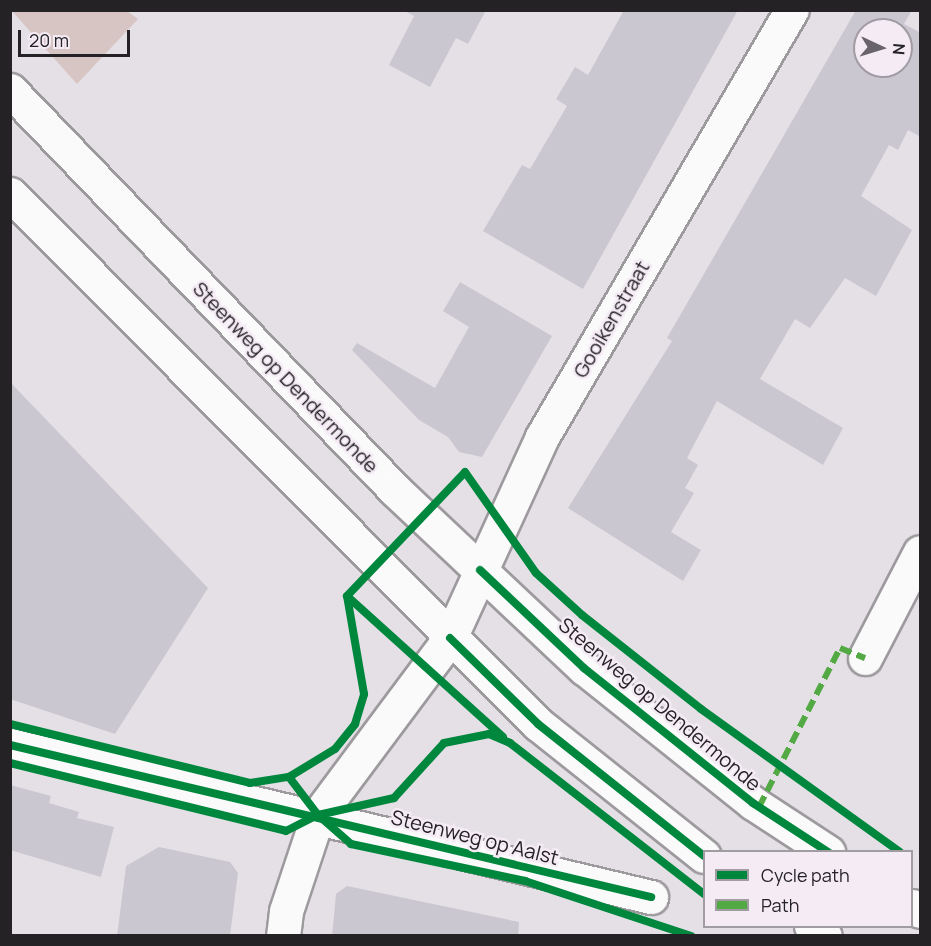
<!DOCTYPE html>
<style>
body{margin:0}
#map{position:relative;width:931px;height:946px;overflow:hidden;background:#e5e0e6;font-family:Manrope,sans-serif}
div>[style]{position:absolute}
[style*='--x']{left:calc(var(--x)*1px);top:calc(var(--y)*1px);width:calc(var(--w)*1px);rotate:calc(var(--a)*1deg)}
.green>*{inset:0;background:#d7c5c4}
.building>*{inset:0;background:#cac7d1}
.roads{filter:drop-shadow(2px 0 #9d9a9e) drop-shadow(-2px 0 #9d9a9e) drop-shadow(0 2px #9d9a9e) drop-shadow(0 -2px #9d9a9e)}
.street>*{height:33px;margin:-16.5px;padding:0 16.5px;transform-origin:16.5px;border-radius:16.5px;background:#fbfafb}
.secondary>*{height:33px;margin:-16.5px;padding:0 16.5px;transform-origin:16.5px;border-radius:16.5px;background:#fbfafb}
.quiet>*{height:6px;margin-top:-3px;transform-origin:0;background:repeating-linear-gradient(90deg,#53aa44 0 12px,transparent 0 18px)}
.cycleway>*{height:8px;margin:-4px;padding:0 4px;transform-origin:4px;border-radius:4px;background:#00873e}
span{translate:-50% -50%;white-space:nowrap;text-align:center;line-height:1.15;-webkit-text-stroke:5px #f4ebf5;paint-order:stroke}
.street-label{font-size:20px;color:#252226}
.frame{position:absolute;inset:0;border:12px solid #252226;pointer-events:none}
.legend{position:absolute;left:703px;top:850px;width:210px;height:78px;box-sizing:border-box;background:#f4ebf5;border:2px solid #a19ba2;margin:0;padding:8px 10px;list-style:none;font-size:18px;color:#252226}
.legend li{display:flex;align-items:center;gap:12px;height:30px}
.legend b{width:30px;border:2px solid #a19ba2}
.north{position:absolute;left:853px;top:18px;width:60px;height:60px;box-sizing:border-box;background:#f4ebf5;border:2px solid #a19ba2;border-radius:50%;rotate:94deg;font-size:16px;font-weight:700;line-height:24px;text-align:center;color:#252226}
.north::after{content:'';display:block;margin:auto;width:21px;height:27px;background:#686469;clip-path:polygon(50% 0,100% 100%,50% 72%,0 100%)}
.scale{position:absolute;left:18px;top:30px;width:112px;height:27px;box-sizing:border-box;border:3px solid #252226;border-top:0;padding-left:8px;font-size:18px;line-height:21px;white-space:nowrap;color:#252226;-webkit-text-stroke:4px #f4ebf5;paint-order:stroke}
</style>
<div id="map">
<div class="green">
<div style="clip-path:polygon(11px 10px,127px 11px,138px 19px,77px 84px)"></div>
</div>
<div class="building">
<div style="clip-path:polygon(403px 10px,486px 10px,468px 44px,456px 38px,430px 87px,389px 65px,414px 16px)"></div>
<div style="clip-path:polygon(624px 10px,738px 10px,583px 289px,483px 231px,522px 165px,530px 169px,567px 106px,556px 99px,575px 67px,588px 75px)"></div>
<div style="clip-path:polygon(evenodd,856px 10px,912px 10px,904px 24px,921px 33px,921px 137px,908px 130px,898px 150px,889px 145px,861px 196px,912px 230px,876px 296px,845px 278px,810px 328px,795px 319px,760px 379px,843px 428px,823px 465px,717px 401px,687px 458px,698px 465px,685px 488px,694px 493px,671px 532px,701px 550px,683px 581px,568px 508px,672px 341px,667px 338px,856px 10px,865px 30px,901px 30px,901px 66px,865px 66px,865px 30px)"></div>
<div style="clip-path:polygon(460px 282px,552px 336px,482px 457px,459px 452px,448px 437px,419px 420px,352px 350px,357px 343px,435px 388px,469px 327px,443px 311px)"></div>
<div style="clip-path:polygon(10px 382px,208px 588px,115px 734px,10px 699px)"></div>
<div style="clip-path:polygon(10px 785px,51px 796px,49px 803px,79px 812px,77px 818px,114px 827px,101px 877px,10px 850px)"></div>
<div style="clip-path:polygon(159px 847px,230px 862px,238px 873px,230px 936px,117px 936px,126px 866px)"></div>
<div style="clip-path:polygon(347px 886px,519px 922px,518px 936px,332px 936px,336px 894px)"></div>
</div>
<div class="roads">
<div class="street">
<div style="--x:865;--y:658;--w:119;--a:-62.6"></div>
<div style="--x:10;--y:745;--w:659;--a:13.34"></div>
<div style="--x:283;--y:936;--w:25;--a:-83"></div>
<div style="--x:286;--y:911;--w:101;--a:-71.6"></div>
<div style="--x:318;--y:815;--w:221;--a:-53.3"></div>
<div style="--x:450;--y:638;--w:221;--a:-65.4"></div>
<div style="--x:542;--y:437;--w:495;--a:-59.7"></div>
</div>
<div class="secondary">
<div style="--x:10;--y:90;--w:555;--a:46.09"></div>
<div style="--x:395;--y:490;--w:260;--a:43.3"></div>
<div style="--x:584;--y:668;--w:216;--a:38.6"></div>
<div style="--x:753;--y:803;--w:90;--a:33.2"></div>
<div style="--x:10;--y:194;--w:748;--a:45.11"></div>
<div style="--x:538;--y:724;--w:212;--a:38.5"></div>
<div style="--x:912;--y:906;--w:9;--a:32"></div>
<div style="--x:811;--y:926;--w:17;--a:36"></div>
</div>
</div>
<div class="quiet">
<div style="--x:759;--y:807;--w:178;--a:-63"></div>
<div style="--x:840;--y:648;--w:27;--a:22"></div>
</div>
<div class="cycleway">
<div style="--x:480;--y:570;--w:143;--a:43.3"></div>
<div style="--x:584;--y:668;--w:216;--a:38.6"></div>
<div style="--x:753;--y:803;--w:90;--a:33.2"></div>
<div style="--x:347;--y:596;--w:171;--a:-46.4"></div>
<div style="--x:465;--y:472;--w:123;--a:54.9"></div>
<div style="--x:536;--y:573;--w:62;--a:42.4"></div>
<div style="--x:582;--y:615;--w:152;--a:38.3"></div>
<div style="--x:701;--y:709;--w:245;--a:35.7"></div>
<div style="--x:347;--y:596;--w:210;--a:42.1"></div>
<div style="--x:450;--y:638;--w:123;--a:44.3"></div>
<div style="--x:538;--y:724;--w:212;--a:38.5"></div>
<div style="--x:10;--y:724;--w:247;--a:13.8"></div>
<div style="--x:250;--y:783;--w:39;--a:-9"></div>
<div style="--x:289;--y:777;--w:54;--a:-31.3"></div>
<div style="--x:335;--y:749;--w:32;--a:-51"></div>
<div style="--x:355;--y:724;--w:31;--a:-73"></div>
<div style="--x:364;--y:694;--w:99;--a:-99.8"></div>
<div style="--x:10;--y:745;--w:659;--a:13.34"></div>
<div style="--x:10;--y:763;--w:284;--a:13.8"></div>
<div style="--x:286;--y:831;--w:36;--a:-27"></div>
<div style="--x:318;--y:815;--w:78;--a:-12.6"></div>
<div style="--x:394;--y:798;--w:74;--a:-47.7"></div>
<div style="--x:444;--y:743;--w:46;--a:-11.3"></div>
<div style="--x:489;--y:734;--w:23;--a:23"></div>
<div style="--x:510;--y:743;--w:246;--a:37.9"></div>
<div style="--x:289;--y:777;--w:48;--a:52.7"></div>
<div style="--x:318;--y:815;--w:44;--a:41.3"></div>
<div style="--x:351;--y:844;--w:178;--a:12"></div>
<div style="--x:525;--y:881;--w:175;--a:18.3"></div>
</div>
<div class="street-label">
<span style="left:611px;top:319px;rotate:-60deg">Gooikenstraat</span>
<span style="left:286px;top:377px;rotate:46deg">Steenweg op Dendermonde</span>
<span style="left:660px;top:704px;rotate:40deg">Steenweg op Dendermonde</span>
<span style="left:475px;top:837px;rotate:14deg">Steenweg op Aalst</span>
</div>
<div class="frame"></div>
<ul class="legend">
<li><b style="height:8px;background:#00873e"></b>Cycle path</li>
<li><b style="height:8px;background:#53aa44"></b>Path</li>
</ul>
<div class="north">N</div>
<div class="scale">20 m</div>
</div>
